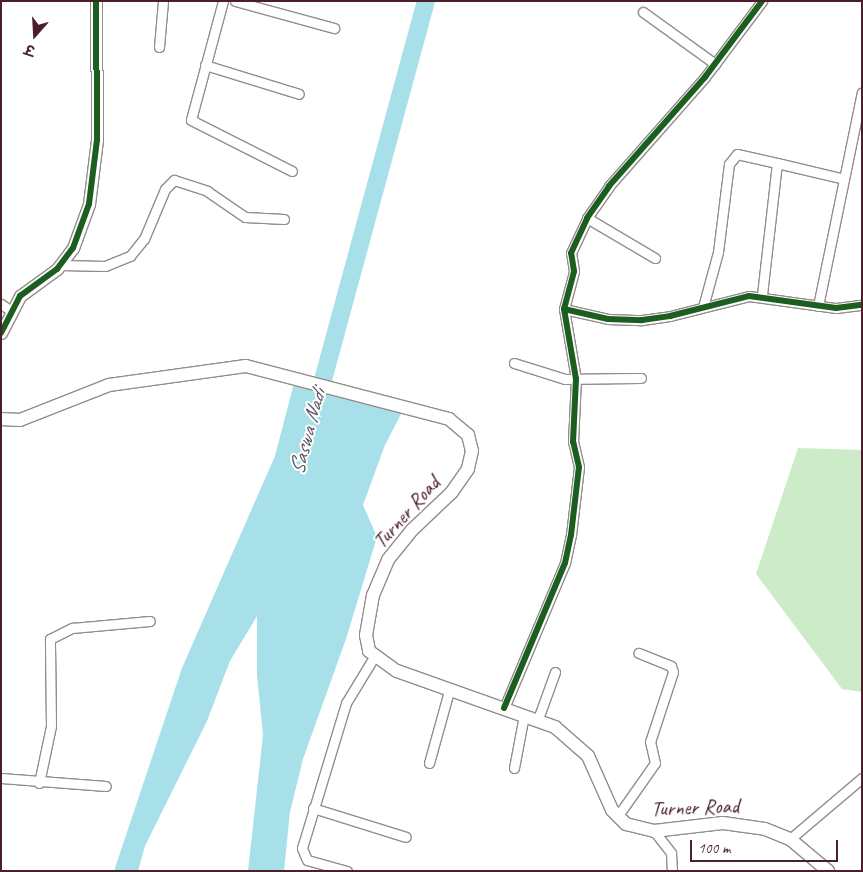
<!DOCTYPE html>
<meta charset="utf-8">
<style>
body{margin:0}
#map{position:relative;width:863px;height:872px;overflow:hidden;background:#fff;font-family:Caveat,"Playpen Sans Deva",sans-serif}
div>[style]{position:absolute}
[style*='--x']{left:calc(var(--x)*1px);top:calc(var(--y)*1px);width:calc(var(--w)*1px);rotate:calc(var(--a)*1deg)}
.green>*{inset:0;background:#cdebc9}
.water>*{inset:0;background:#a8e0e9}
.river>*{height:18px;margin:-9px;padding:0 9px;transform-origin:9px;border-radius:9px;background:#a8e0e9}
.roads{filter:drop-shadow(1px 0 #948c8e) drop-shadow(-1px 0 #948c8e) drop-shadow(0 1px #948c8e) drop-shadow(0 -1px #948c8e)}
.minor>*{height:9px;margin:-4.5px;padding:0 4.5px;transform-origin:4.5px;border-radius:4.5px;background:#fff}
.tertiary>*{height:11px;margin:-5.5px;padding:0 5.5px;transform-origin:5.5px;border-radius:5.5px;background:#fff}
.secondary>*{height:12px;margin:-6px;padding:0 6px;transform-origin:6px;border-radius:6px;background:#fff}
.cycleway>*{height:6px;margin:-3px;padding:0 3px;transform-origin:3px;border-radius:3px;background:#1b5e20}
span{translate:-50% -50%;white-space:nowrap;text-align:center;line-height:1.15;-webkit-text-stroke:4px #fff;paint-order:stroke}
.street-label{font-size:21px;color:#4a1f2b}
.water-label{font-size:22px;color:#5b5561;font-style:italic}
.frame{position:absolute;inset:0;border:2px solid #4a1f2b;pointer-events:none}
.north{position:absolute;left:10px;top:10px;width:50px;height:50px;-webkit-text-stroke:4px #fff;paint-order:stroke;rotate:199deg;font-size:14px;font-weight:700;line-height:20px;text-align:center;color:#4a1f2b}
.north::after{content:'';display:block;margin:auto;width:18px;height:22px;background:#4a1f2b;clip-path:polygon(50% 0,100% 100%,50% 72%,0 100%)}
.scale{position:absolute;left:690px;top:840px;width:148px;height:22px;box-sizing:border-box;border:2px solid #4a1f2b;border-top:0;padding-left:6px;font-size:15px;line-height:18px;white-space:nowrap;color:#4a1f2b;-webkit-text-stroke:4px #fff;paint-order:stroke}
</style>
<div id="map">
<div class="green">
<div style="clip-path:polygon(798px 448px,862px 450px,862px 692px,842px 689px,756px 574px)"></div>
</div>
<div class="water">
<div style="clip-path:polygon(294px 383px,402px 412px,385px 445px,363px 505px,377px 537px,346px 639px,303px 759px,290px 812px,284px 871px,248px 871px,263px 735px,257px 675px,257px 616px,230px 661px,207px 721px,145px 846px,138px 871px,114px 871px,182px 668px,275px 456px)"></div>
</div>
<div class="river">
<div style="--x:317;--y:402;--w:416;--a:-74.8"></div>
</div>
<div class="roads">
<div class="minor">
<div style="--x:223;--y:1;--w:123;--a:105.1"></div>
<div style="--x:191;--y:120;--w:113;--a:26.8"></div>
<div style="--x:235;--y:1;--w:103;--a:15.3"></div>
<div style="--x:643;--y:12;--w:89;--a:35.8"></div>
<div style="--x:159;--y:47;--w:46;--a:-85"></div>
<div style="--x:205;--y:65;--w:98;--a:17.1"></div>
<div style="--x:777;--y:163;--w:69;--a:13.4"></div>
<div style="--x:587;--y:218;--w:79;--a:30.5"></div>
<div style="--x:61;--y:265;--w:44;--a:1.3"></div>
<div style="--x:105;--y:266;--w:27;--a:-22"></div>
<div style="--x:130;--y:256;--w:22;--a:-51"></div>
<div style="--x:144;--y:239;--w:54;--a:-67.2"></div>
<div style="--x:165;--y:189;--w:13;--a:-45"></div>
<div style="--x:174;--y:180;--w:35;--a:18"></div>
<div style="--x:207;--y:191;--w:46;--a:34.4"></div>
<div style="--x:245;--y:217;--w:39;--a:3"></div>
<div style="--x:1;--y:304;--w:11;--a:34"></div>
<div style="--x:818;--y:306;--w:218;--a:-78.4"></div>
<div style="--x:703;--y:307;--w:57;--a:-74.7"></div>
<div style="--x:718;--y:252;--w:89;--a:-82.9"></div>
<div style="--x:729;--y:164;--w:13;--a:-51"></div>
<div style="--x:737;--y:154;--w:41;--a:12.7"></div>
<div style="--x:777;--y:163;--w:133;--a:96.5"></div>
<div style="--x:564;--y:309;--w:39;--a:-75"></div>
<div style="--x:574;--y:271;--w:18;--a:-99"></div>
<div style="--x:571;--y:253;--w:38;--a:-65"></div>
<div style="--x:587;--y:218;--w:39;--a:-55"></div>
<div style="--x:609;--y:186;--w:145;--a:-48.6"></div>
<div style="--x:705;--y:77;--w:95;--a:-53.1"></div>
<div style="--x:514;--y:363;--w:53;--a:17.4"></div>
<div style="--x:565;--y:379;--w:76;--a:-0.8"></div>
<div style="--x:504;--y:708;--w:157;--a:-67.2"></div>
<div style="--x:565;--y:563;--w:29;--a:-78"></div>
<div style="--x:571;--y:535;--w:68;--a:-83.3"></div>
<div style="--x:579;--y:467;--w:26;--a:-103"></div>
<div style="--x:573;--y:442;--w:63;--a:-87.3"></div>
<div style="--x:576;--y:379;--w:71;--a:-99.7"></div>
<div style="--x:564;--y:309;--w:45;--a:12.8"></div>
<div style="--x:608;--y:319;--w:34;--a:2"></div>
<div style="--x:642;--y:320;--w:28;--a:-8"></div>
<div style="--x:670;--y:316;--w:81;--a:-14.2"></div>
<div style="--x:749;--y:296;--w:88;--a:7.9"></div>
<div style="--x:836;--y:308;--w:26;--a:-7"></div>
<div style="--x:538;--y:719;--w:50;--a:-70.1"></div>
<div style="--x:429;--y:763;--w:75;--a:-74.5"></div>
<div style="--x:514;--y:768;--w:54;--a:-79.3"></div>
<div style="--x:1;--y:778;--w:105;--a:4.4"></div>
<div style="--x:39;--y:783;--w:58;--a:-78.1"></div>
<div style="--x:51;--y:726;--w:87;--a:-90.7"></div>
<div style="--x:50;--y:639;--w:25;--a:-27"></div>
<div style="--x:72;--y:628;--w:78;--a:-5.1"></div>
<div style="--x:313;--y:808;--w:97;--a:17.3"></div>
<div style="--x:617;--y:817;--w:66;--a:-54.9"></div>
<div style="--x:655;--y:763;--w:22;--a:-103"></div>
<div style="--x:650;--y:742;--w:74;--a:-71.8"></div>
<div style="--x:673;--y:672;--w:6;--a:-108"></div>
<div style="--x:671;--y:666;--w:35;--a:-158"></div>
<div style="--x:654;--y:831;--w:28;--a:52"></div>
<div style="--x:671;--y:853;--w:18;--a:87"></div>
<div style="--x:790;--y:839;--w:94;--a:-40.3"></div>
<div style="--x:347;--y:871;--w:41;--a:-164.6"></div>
<div style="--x:307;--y:860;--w:13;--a:-113"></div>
<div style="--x:302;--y:848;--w:152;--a:-73.1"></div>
<div style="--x:346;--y:703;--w:54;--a:-58.7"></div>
</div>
<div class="tertiary">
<div style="--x:1;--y:333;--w:42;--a:-62.8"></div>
<div style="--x:20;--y:296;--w:46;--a:-36.1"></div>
<div style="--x:57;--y:269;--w:26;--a:-53"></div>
<div style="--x:73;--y:248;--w:47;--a:-70"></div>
<div style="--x:89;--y:204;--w:64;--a:-82.9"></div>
<div style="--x:97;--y:140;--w:139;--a:-90.4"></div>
</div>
<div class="secondary">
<div style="--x:1;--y:419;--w:19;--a:3"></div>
<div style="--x:20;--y:420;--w:96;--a:-21.5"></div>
<div style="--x:109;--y:385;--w:138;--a:-7.9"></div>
<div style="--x:246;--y:366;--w:210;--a:14.6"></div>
<div style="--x:449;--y:419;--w:25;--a:40"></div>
<div style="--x:468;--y:435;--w:16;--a:76"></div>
<div style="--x:472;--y:451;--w:18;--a:103"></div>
<div style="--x:468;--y:469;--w:29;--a:125"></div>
<div style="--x:451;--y:493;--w:54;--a:136.5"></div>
<div style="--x:412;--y:530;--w:38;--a:129"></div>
<div style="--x:388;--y:560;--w:38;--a:113"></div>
<div style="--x:373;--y:595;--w:41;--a:99.9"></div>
<div style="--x:366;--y:635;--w:16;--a:79"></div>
<div style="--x:369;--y:651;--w:34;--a:36"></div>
<div style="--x:397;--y:671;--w:168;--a:19.5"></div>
<div style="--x:555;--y:727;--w:44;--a:41.3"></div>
<div style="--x:588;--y:756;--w:59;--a:66"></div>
<div style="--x:612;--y:810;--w:20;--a:45"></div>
<div style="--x:626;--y:824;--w:29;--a:14"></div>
<div style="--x:654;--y:831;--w:69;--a:-6.6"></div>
<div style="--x:723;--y:823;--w:42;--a:8.1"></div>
<div style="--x:765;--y:829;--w:27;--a:22"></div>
<div style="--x:790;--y:839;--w:50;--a:40.1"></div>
</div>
</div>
<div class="cycleway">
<div style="--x:564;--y:309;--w:39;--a:-75"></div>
<div style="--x:574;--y:271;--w:18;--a:-99"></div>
<div style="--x:571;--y:253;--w:38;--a:-65"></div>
<div style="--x:587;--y:218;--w:39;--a:-55"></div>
<div style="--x:609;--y:186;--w:145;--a:-48.6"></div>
<div style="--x:705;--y:77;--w:95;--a:-53.1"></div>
<div style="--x:1;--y:333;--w:42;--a:-62.8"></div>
<div style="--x:20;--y:296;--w:46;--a:-36.1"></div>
<div style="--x:57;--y:269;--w:26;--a:-53"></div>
<div style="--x:73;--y:248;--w:47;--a:-70"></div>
<div style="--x:89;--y:204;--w:64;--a:-82.9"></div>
<div style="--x:97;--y:140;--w:139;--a:-90.4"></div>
<div style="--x:504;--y:708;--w:157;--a:-67.2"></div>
<div style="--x:565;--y:563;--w:29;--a:-78"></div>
<div style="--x:571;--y:535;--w:68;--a:-83.3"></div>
<div style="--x:579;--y:467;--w:26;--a:-103"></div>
<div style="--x:573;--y:442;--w:63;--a:-87.3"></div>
<div style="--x:576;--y:379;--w:71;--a:-99.7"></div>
<div style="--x:564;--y:309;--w:45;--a:12.8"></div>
<div style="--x:608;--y:319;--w:34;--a:2"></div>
<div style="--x:642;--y:320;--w:28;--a:-8"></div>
<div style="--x:670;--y:316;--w:81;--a:-14.2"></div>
<div style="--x:749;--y:296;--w:88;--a:7.9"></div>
<div style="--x:836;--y:308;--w:26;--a:-7"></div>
</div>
<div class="street-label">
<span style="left:406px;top:512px;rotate:-48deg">Turner Road</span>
<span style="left:695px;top:807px;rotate:-2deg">Turner Road</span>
</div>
<div class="water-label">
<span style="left:308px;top:432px;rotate:-75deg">Saswa Nadi</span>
</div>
<div class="frame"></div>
<div class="north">उ</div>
<div class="scale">100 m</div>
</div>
